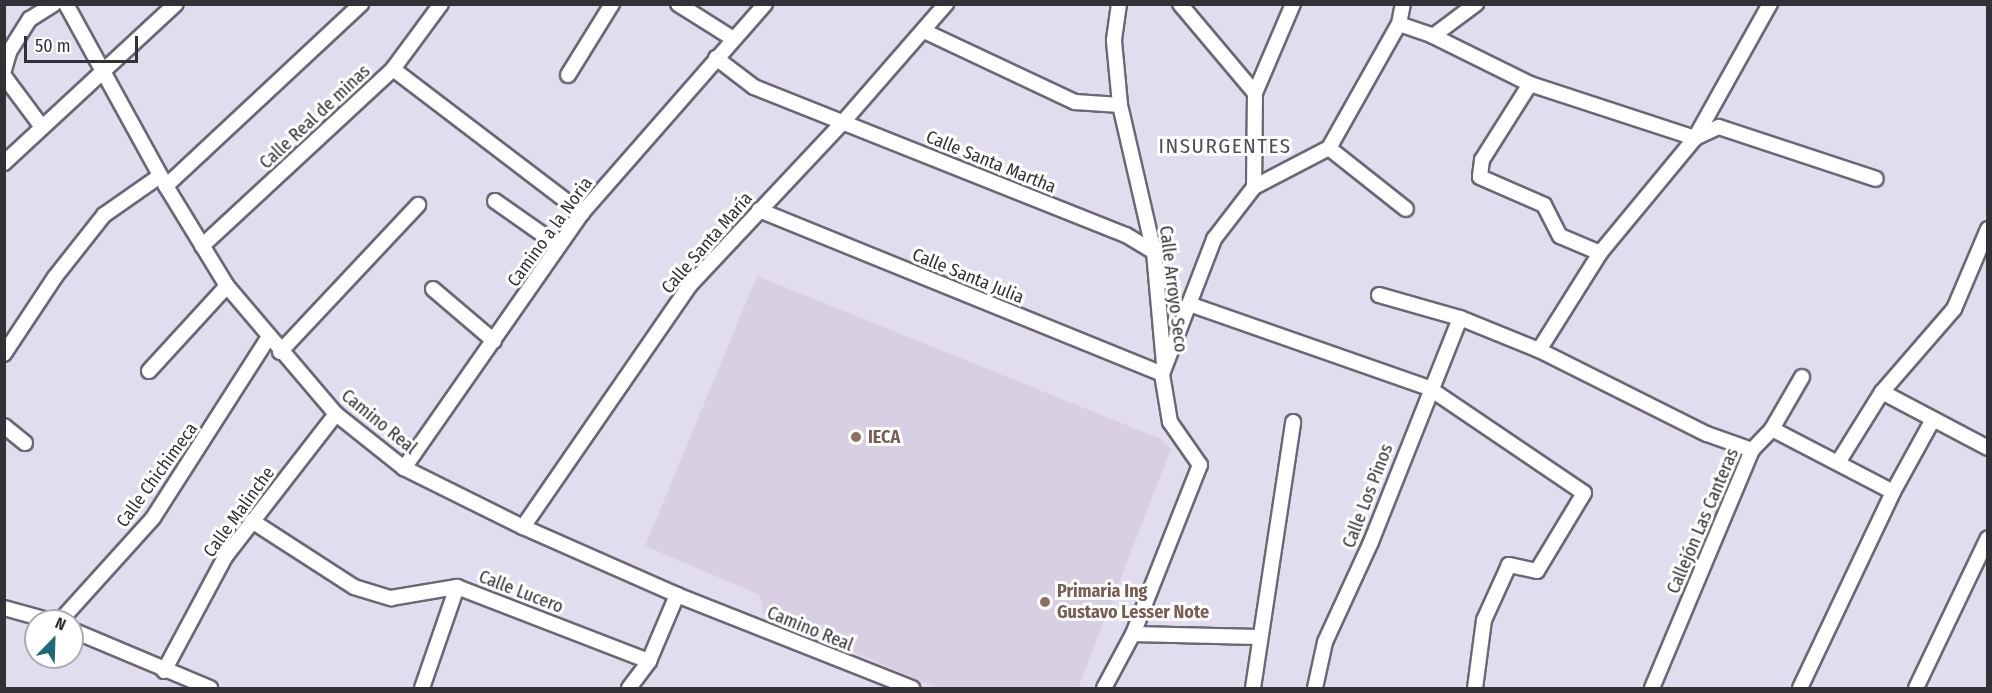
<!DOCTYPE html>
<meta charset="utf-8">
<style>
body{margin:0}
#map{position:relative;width:1992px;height:693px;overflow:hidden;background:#e2ddee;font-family:"Fira Sans Condensed",sans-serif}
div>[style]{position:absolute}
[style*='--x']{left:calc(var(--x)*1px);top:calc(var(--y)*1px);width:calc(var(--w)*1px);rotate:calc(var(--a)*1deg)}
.education>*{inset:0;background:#d8cfe3}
.roads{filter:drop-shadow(2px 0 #6c6776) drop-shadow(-2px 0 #6c6776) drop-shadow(0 2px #6c6776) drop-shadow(0 -2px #6c6776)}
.minor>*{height:14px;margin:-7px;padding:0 7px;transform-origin:7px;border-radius:7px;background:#fff}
.dots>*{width:16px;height:16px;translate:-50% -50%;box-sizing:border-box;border:3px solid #fff;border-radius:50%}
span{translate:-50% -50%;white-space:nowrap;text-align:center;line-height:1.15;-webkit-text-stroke:6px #fff;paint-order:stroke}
.street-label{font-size:18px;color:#333137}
.education-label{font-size:18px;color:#785e54;font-weight:700}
.left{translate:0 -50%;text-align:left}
.quarter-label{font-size:21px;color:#504b59;letter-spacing:1.5px}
.frame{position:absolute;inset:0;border:6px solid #333137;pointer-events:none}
.north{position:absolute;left:24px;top:609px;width:60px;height:60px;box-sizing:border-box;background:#fff;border:2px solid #adadaf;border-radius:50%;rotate:23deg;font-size:16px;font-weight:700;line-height:24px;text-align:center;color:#333137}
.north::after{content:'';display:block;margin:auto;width:21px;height:27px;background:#216876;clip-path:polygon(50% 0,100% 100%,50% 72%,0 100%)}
.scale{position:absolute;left:24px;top:36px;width:114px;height:27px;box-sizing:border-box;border:3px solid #333137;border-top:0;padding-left:8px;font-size:18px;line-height:21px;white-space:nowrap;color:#333137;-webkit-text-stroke:4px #fff;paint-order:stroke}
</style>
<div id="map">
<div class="education">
<div style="clip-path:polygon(757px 276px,1161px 439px,1171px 449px,1078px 688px,938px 688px,763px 614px,760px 595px,645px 546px)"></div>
</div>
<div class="roads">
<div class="minor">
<div style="--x:66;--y:4;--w:208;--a:61.2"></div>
<div style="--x:166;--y:186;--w:117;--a:58.6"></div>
<div style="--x:227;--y:286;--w:168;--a:49.6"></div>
<div style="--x:336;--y:414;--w:87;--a:38.5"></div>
<div style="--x:404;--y:468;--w:133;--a:26.4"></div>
<div style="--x:523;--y:527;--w:168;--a:23.8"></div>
<div style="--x:677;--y:595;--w:253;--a:21.6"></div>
<div style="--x:678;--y:4;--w:64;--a:32.2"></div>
<div style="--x:1119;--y:4;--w:37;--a:98"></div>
<div style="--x:1114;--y:41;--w:64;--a:84.6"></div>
<div style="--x:1120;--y:105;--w:151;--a:77"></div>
<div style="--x:1154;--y:252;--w:111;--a:84.9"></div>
<div style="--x:1180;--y:4;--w:116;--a:49.9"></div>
<div style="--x:1255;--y:93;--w:94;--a:90.6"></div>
<div style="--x:1399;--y:24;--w:36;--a:19"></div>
<div style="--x:1433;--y:36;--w:108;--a:26.3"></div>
<div style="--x:1530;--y:84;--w:174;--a:18.1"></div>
<div style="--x:1695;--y:138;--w:26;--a:-25"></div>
<div style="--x:1719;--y:127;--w:165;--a:18.3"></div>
<div style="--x:924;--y:31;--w:167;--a:25.2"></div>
<div style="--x:1075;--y:102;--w:45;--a:3.8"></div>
<div style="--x:1433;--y:36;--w:54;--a:-36.7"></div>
<div style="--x:716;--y:58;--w:48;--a:37.3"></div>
<div style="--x:754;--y:87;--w:400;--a:21.7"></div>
<div style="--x:1126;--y:235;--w:33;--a:31"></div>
<div style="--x:393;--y:69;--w:238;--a:37.3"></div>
<div style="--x:4;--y:70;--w:19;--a:-74"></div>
<div style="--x:9;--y:52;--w:39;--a:-58"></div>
<div style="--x:30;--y:19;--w:28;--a:-32"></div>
<div style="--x:568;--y:75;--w:84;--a:-58.2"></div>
<div style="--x:4;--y:76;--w:64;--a:53.3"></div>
<div style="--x:1530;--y:84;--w:90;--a:122.3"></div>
<div style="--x:1482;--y:160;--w:17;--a:97"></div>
<div style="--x:1480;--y:177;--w:70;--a:23.6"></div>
<div style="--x:1544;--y:205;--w:35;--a:63"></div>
<div style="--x:1560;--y:236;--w:43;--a:23"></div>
<div style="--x:1255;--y:93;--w:97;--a:-66.9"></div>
<div style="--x:1329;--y:148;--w:98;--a:38.4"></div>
<div style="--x:4;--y:163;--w:234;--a:-42.8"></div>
<div style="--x:166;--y:186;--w:267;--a:-43"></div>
<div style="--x:495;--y:201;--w:78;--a:35.1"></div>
<div style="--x:759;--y:210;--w:435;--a:22.1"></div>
<div style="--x:202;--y:246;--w:260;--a:-42.8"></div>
<div style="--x:393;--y:69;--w:81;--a:-53.6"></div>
<div style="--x:433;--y:289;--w:80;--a:40.4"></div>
<div style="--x:1379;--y:295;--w:84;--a:15.9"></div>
<div style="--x:1460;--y:318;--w:85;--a:22.1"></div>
<div style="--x:1539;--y:350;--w:188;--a:26.6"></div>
<div style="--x:1707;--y:434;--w:48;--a:19.6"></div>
<div style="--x:1189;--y:304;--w:254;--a:19.3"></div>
<div style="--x:1429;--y:388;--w:187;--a:34.1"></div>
<div style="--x:1584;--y:493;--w:91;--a:121.1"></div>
<div style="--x:1537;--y:571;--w:29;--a:-168"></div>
<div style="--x:1509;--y:565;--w:60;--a:114.4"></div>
<div style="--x:1484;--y:620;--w:69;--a:97.5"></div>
<div style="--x:1539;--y:350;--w:115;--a:-57.8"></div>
<div style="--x:1600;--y:253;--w:149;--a:-50.4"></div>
<div style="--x:1695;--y:138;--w:154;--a:-60.8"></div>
<div style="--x:280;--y:352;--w:202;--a:-46.8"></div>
<div style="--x:4;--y:354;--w:92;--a:-56.5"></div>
<div style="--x:55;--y:277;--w:79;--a:-51.7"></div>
<div style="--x:104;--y:215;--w:68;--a:-34.9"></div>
<div style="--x:149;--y:371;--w:115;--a:-47.5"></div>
<div style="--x:1882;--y:392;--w:120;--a:27.8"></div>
<div style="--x:4;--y:426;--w:27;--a:39"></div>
<div style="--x:1772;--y:429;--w:136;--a:27.5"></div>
<div style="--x:1839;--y:461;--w:81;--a:-58.1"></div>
<div style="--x:1882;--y:392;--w:110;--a:-49.1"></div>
<div style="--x:1954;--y:309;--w:87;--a:-67"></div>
<div style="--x:404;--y:468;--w:311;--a:-55.1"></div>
<div style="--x:582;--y:213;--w:278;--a:-48.8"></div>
<div style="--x:252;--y:521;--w:121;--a:32.9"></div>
<div style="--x:354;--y:587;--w:39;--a:17"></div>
<div style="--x:391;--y:598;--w:67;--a:-9.5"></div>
<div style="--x:457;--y:587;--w:206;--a:21.1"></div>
<div style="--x:523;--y:527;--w:294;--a:-55.4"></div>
<div style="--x:690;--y:285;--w:224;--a:-46.8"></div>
<div style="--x:843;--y:122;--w:157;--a:-48.9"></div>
<div style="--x:4;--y:608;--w:49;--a:15.5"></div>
<div style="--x:60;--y:621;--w:139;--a:-47.9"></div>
<div style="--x:153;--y:518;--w:214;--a:-57.4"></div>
<div style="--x:72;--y:630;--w:150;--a:22.8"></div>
<div style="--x:1133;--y:634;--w:125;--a:1.4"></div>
<div style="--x:164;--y:671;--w:129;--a:-61.8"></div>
<div style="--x:225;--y:557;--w:181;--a:-52.2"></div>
<div style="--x:422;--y:688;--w:107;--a:-70.9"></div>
<div style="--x:629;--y:688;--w:34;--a:-53"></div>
<div style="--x:649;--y:661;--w:72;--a:-67"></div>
<div style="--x:1104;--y:688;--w:61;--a:-61.8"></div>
<div style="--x:1133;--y:634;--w:182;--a:-68.4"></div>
<div style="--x:1200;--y:465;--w:52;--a:-124.9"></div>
<div style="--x:1170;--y:422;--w:49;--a:-99.5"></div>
<div style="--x:1162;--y:374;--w:145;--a:-68.9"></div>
<div style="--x:1214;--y:239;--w:66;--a:-52.4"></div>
<div style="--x:1254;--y:187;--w:85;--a:-27.5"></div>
<div style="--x:1329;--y:148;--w:142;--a:-60.6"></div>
<div style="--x:1399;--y:24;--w:20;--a:-79"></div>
<div style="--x:1253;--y:688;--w:269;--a:-81.4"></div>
<div style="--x:1315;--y:688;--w:47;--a:-77.7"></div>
<div style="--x:1325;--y:642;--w:110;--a:-65.3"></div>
<div style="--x:1371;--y:542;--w:241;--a:-68.3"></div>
<div style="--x:1652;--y:688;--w:258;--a:-67.2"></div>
<div style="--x:1752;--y:450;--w:29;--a:-46"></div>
<div style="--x:1772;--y:429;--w:60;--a:-60"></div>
<div style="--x:1800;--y:688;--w:217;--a:-64.6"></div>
<div style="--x:1893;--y:492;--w:81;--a:-61.2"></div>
<div style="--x:1916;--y:688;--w:166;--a:-64.4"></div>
</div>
</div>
<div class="dots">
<div style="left:856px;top:437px;background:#8d6e63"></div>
<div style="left:1045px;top:602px;background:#8d6e63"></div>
</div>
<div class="street-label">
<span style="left:315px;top:117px;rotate:-43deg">Calle Real de minas</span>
<span style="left:991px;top:162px;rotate:22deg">Calle Santa Martha</span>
<span style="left:550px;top:232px;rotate:-54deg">Camino a la Noria</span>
<span style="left:707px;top:243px;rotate:-49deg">Calle Santa María</span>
<span style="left:968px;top:276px;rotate:22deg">Calle Santa Julia</span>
<span style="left:1173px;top:289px;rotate:83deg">Calle Arroyo Seco</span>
<span style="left:379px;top:422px;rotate:39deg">Camino Real</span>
<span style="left:157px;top:475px;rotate:-54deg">Calle Chichimeca</span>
<span style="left:1368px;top:496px;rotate:-69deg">Calle Los Pinos</span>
<span style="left:239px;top:512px;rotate:-54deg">Calle Malinche</span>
<span style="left:1703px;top:521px;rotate:-67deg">Callejón Las Canteras</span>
<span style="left:521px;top:592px;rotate:21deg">Calle Lucero</span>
<span style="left:810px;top:629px;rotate:22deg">Camino Real</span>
</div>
<div class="education-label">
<span class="left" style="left:868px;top:437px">IECA</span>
<span class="left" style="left:1057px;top:602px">Primaria Ing<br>Gustavo Lesser Note</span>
</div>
<div class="quarter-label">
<span style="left:1225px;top:146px">INSURGENTES</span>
</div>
<div class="frame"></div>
<div class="north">N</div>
<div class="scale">50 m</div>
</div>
